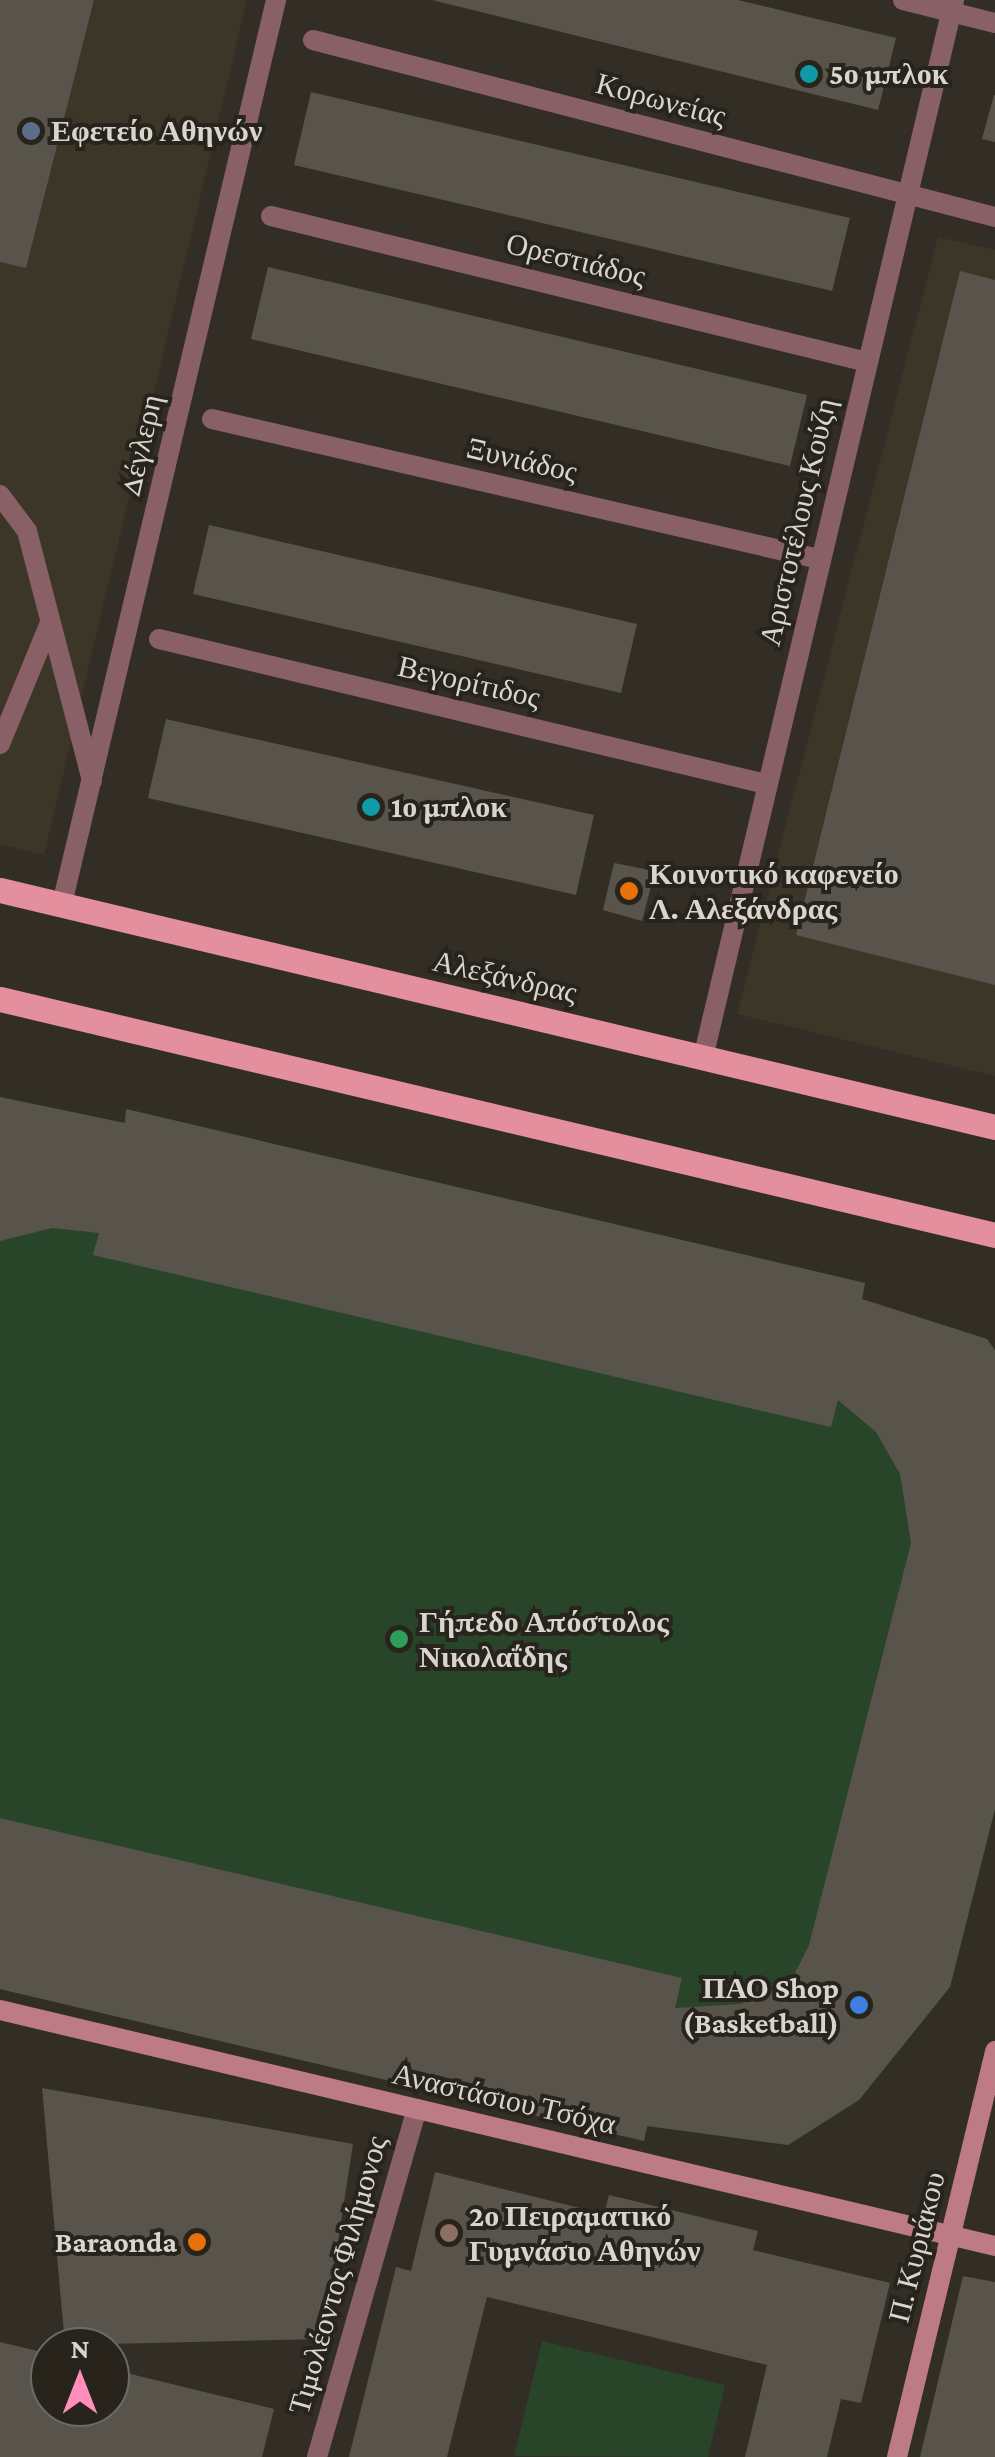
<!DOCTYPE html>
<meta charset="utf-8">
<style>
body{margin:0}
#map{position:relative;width:995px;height:2457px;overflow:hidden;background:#322e26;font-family:"Crimson Pro",serif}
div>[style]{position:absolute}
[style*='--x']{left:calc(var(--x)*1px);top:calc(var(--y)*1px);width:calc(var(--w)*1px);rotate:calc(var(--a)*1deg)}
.built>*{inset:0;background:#3c3628}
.green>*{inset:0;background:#284429}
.building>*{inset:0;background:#58544b}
.lane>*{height:20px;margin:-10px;padding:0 10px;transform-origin:10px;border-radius:10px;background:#8a6067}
.street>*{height:20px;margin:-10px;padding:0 10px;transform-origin:10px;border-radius:10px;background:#8a6067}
.secondary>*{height:20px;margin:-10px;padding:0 10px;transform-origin:10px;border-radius:10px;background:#bd7b86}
.primary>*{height:25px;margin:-12.5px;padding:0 12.5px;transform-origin:12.5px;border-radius:12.5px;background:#e48f9e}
.dots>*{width:28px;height:28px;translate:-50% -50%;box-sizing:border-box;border:5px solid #28241c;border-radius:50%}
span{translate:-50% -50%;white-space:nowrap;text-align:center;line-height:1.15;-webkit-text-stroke:8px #28241c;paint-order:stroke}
.poi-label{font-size:30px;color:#d8d5d0;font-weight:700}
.left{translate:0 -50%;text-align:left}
.right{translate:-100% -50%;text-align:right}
.street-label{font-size:30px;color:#d8d5d0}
.north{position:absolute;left:30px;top:2327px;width:100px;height:100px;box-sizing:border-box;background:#28241c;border:2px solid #6e6b64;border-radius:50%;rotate:0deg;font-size:28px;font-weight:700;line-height:40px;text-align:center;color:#d8d5d0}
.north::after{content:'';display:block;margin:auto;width:35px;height:45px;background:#ff8eba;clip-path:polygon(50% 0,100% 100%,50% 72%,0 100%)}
</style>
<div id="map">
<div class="built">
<div style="clip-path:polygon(0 0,247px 0,44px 855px,0 844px)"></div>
<div style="clip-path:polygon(938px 237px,995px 250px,995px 1076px,737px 1014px)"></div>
</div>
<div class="green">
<div style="clip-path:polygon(0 1097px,124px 1123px,126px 1109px,865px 1283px,862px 1300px,987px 1339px,995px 1350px,995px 1809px,950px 1987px,859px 2100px,788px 2145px,648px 2126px,644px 2141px,0 1989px)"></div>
<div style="clip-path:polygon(542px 2341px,725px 2385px,708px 2457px,514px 2456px)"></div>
</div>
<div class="building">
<div style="clip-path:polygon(0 0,94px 0,26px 268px,0 262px)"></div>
<div style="clip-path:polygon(432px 0,738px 0,896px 38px,878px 110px)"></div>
<div style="clip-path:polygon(311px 92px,850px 218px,832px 291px,294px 165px)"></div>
<div style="clip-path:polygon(994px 95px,995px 95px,995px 142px,982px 139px)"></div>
<div style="clip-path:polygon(268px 267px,807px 395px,790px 466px,251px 339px)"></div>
<div style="clip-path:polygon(960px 271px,995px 280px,995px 985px,796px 935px)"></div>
<div style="clip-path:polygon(209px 525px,637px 624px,621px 693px,193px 594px)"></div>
<div style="clip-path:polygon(166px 719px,594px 815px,576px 895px,148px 798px)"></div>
<div style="clip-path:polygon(614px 863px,655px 871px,642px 921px,603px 910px)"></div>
<div style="clip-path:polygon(0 1097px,125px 1123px,126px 1109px,865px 1283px,862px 1299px,987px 1339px,995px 1350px,995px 1809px,950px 1987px,859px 2100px,788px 2145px,647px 2126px,644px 2141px,0 1989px,0 1818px,682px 1978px,675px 2008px,740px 2004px,790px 1983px,809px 1945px,911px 1543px,900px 1474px,876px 1432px,838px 1400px,831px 1427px,93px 1255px,99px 1233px,52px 1228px,0 1241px)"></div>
<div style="clip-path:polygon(42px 2088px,353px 2144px,323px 2339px,65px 2345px)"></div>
<div style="clip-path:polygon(435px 2172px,604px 2214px,609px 2195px,758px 2231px,753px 2250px,890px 2283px,861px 2403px,841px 2399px,827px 2457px,745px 2457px,767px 2365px,487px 2297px,447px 2457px,349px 2457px,396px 2267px,411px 2271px)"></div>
<div style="clip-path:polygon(963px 2276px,995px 2282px,995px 2457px,920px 2457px)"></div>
<div style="clip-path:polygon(0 2342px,50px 2354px,50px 2407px,110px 2407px,110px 2369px,274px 2409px,262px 2457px,0 2457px)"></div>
</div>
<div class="lane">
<div style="--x:0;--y:495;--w:45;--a:53.1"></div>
<div style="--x:27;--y:531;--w:258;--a:75.4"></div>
<div style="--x:0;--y:744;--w:129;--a:-67.6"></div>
</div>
<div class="street">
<div style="--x:903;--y:0;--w:95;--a:14"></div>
<div style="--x:313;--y:40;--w:705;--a:14.55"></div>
<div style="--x:271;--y:216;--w:614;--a:13.76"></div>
<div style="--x:212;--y:419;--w:623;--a:12.99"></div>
<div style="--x:159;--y:639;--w:624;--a:13.44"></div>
<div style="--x:62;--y:904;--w:929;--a:-76.68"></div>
<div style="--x:703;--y:1058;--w:1087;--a:-76.65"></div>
<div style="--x:317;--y:2457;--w:362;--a:-74"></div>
</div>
<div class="secondary">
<div style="--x:0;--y:2010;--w:1023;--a:13.34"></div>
<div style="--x:897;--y:2457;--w:418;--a:-76.4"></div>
</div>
<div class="primary">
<div style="--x:0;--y:890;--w:1023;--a:13.4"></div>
<div style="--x:0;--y:999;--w:1023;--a:13.34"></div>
</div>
<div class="dots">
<div style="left:809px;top:74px;background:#0f9aa8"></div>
<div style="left:31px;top:131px;background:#5c6f8a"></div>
<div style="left:371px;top:807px;background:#0f9aa8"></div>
<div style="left:629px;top:891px;background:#e8710a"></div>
<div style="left:399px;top:1639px;background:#2e9e5b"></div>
<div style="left:859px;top:2005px;background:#3f7fe0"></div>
<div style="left:449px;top:2233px;background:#8d6e63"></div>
<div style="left:197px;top:2242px;background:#e8710a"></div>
</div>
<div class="poi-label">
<span class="left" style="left:829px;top:74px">5ο μπλοκ</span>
<span class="left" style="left:51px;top:131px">Εφετείο Αθηνών</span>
<span class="left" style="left:391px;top:807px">1ο μπλοκ</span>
<span class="left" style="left:649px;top:891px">Κοινοτικό καφενείο<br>Λ. Αλεξάνδρας</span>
<span class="left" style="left:419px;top:1639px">Γήπεδο Απόστολος<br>Νικολαΐδης</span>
<span class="right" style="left:839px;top:2005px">ΠΑΟ Shop<br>(Basketball)</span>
<span class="left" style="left:469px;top:2233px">2ο Πειραματικό<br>Γυμνάσιο Αθηνών</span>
<span class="right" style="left:177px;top:2242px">Baraonda</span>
</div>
<div class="street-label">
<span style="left:661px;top:100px;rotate:15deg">Κορωνείας</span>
<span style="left:576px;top:260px;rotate:14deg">Ορεστιάδος</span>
<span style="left:141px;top:445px;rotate:-77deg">Δέγλερη</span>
<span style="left:522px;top:460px;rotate:13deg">Ξυνιάδος</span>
<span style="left:798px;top:522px;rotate:-77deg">Αριστοτέλους Κούζη</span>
<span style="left:469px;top:682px;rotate:13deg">Βεγορίτιδος</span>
<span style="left:505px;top:977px;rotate:13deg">Αλεξάνδρας</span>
<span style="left:504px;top:2099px;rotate:13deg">Αναστάσιου Τσόχα</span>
<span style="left:917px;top:2247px;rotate:-76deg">Π. Κυριάκου</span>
<span style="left:338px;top:2275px;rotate:-74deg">Τιμoλέοντος Φιλήμονος</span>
</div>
<div class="north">N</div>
</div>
